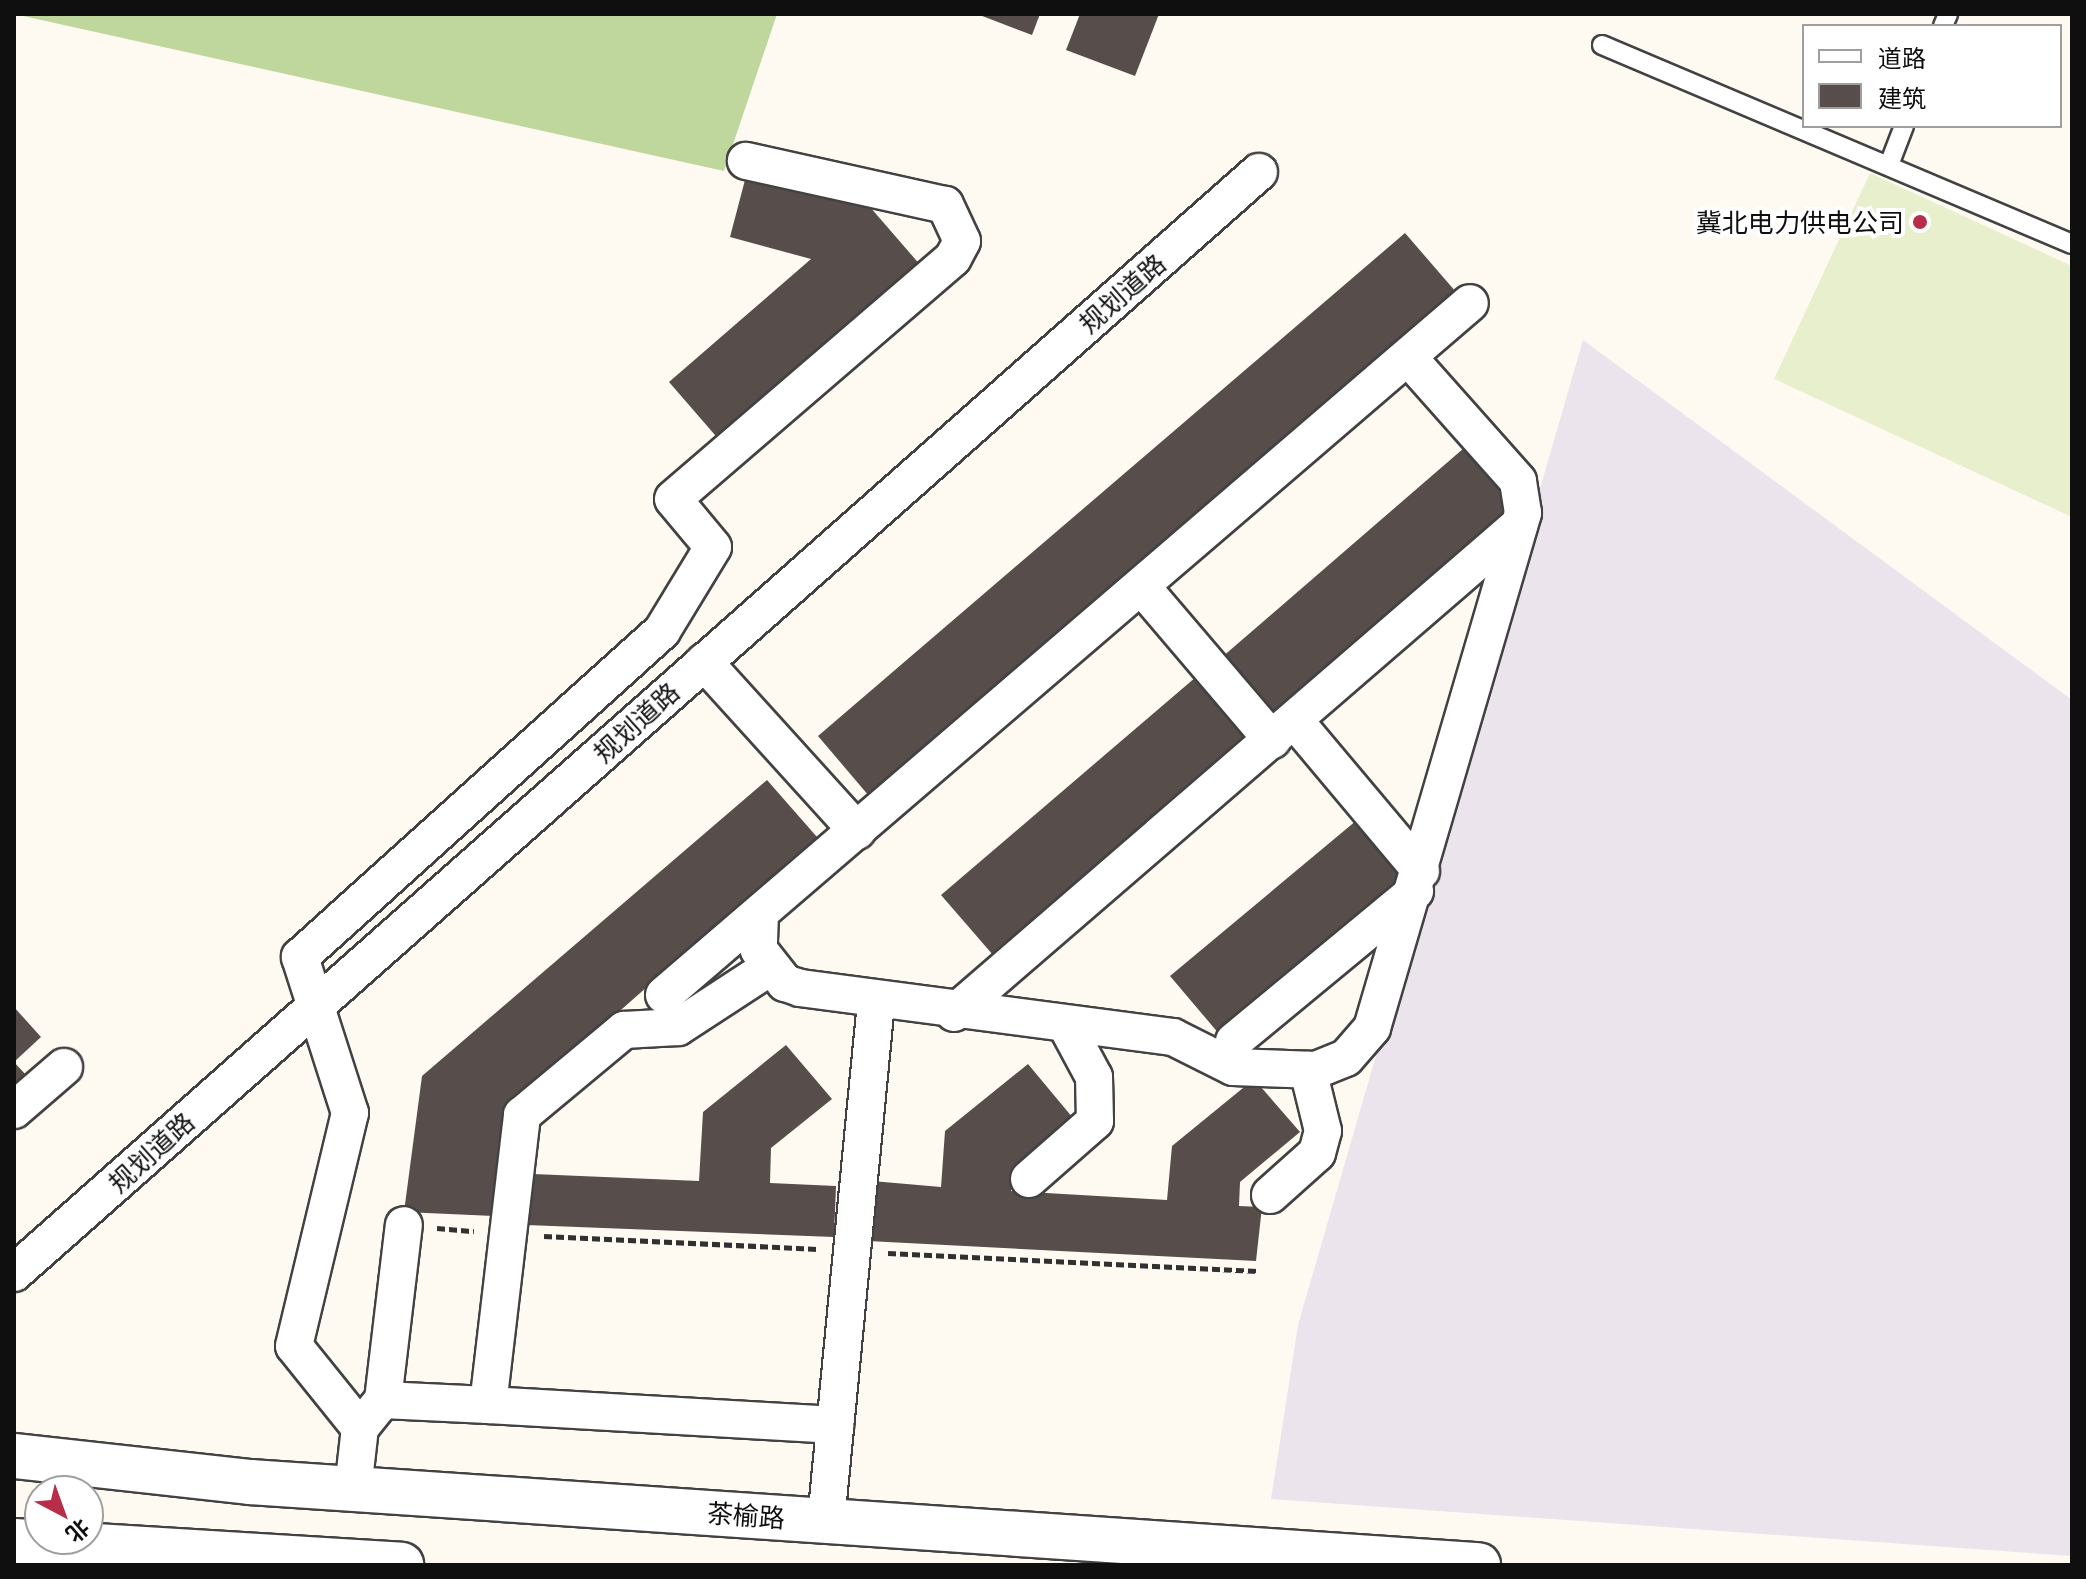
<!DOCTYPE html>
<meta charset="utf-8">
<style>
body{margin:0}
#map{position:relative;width:2086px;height:1579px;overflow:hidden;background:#fefaf1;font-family:"Playfair Display","Noto Sans SC",serif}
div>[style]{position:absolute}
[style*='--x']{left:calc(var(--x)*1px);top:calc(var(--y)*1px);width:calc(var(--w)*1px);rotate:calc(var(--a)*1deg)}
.industrial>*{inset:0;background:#ebe4ed}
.forest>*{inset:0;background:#bfd79c}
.pitch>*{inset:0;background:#e8efcd}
.building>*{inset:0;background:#574e4c}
.path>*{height:5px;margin-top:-2.5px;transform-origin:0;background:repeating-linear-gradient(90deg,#313131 0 8px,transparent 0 12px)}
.roads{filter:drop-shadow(2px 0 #424242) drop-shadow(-2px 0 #424242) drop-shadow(0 2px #424242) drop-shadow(0 -2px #424242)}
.service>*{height:18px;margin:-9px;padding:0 9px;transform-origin:9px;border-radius:9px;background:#fff}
.minor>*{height:36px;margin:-18px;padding:0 18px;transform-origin:18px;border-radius:18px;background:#fff}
.tertiary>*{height:44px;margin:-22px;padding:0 22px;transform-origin:22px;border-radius:22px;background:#fff}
.dots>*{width:22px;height:22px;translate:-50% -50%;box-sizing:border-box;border:4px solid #fff;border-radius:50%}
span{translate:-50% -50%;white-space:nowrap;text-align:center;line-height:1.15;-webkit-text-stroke:8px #fff;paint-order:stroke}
.poi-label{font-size:26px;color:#0f0f0f}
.right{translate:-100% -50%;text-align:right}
.street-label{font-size:26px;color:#0f0f0f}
.frame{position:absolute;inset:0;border:16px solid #0f0f0f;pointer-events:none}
.legend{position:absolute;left:1802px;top:24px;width:260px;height:104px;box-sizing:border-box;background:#fff;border:2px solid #9f9f9f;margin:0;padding:10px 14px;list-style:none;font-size:24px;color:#0f0f0f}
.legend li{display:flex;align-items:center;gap:16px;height:40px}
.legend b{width:40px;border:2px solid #9f9f9f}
.north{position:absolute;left:24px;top:1475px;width:80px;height:80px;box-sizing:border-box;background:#fff;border:2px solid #9f9f9f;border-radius:50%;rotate:139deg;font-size:22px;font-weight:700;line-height:32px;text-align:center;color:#0f0f0f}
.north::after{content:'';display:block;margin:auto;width:28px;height:36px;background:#b82e48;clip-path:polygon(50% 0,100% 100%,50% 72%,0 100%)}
</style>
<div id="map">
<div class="industrial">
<div style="clip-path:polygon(1583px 340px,2072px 700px,2072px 1556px,1271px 1499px,1298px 1325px)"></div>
</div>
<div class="forest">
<div style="clip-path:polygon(14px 14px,777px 14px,724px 171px)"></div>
</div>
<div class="pitch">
<div style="clip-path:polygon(1870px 173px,2072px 266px,2072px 517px,1774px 379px)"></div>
</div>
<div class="building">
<div style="clip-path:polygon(977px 14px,1040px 14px,1032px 35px)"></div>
<div style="clip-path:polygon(1080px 14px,1159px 14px,1135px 76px,1066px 50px)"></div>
<div style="clip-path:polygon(746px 176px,870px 207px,922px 267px,721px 442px,669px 382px,811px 259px,730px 237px)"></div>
<div style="clip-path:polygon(1405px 233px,1456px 292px,869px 796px,818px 736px)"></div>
<div style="clip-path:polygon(1464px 448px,1515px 507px,1272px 717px,1221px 658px)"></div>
<div style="clip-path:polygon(1196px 677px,1247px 737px,993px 955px,941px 895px)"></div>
<div style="clip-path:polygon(767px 780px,817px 837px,503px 1114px,494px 1216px,404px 1212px,422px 1076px)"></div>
<div style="clip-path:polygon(1363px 815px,1413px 875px,1220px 1035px,1170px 976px)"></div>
<div style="clip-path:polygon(14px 1007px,41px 1037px,14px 1062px)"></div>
<div style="clip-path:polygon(786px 1045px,832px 1099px,771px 1148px,770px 1183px,836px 1186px,834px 1237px,526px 1225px,533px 1174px,699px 1181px,703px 1112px)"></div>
<div style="clip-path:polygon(14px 1062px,26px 1075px,14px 1085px)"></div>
<div style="clip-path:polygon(1028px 1064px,1073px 1118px,1012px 1168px,1011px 1191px,1167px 1200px,1172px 1146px,1254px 1079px,1300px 1132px,1240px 1182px,1239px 1206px,1262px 1207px,1256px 1261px,868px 1241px,872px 1181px,941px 1187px,945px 1131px)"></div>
</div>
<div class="path">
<div style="--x:437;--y:1228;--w:37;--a:5"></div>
<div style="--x:544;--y:1236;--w:274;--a:2.7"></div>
<div style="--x:888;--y:1253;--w:370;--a:2.8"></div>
</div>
<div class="roads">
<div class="service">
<div style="--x:1943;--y:26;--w:13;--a:-67"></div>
<div style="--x:1602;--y:45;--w:510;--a:22.95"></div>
<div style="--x:1889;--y:165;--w:42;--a:-69"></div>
</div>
<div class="minor">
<div style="--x:1142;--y:587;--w:201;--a:49.6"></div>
<div style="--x:704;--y:662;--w:228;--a:47.8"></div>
<div style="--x:1295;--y:721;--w:196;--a:50"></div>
<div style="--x:760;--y:913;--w:37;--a:92"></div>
<div style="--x:759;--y:950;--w:42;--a:51.8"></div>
<div style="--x:785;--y:983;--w:16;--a:18"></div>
<div style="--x:800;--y:988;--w:376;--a:7.5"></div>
<div style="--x:1173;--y:1037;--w:67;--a:26.6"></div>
<div style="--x:1233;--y:1067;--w:83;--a:2.1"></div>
<div style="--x:1316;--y:1070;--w:32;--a:-22"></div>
<div style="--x:1346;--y:1058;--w:40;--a:-49"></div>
<div style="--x:1372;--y:1028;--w:537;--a:-73.66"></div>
<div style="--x:1523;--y:513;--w:32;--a:-99"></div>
<div style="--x:1518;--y:481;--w:166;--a:-131.6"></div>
<div style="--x:664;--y:995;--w:1062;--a:-40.65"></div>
<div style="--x:954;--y:1013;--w:747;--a:-40.82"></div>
<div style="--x:1234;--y:1041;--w:235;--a:-39.6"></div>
<div style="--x:14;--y:1110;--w:66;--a:-40.7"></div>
<div style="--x:1029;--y:1179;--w:88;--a:-41.3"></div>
<div style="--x:1095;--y:1121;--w:44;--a:-91.3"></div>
<div style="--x:1094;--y:1077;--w:59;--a:-118.3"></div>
<div style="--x:1270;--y:1195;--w:63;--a:-41.8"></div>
<div style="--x:1317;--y:1153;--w:23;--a:-75"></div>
<div style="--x:1323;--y:1131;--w:63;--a:-103.8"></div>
<div style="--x:14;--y:1273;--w:1662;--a:-41.49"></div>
<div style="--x:383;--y:1400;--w:176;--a:-83.2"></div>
<div style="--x:488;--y:1405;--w:348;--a:3.3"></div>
<div style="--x:360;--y:1428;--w:36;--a:-51"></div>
<div style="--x:383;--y:1400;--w:105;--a:2.7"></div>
<div style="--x:488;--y:1405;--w:292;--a:-83.3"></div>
<div style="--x:522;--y:1115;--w:133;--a:-39.8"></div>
<div style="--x:624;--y:1030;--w:54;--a:-3.2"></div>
<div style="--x:678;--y:1027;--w:110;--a:-33.1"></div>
<div style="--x:353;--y:1489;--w:61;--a:-83.5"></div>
<div style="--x:360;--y:1428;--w:105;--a:-128.8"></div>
<div style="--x:294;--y:1346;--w:240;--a:-76.5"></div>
<div style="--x:350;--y:1113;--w:164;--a:-107.8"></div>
<div style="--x:300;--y:957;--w:487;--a:-42"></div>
<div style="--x:662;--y:631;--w:98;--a:-58.7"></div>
<div style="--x:713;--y:547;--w:62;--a:-129.8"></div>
<div style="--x:673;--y:499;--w:369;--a:-40.7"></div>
<div style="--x:953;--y:258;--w:19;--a:-62"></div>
<div style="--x:962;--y:241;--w:40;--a:-115"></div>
<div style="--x:945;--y:205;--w:204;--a:-167.5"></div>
<div style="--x:826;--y:1521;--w:520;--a:-84.49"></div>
</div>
<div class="tertiary">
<div style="--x:14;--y:1456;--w:237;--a:6.3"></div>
<div style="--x:250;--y:1482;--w:1231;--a:3.87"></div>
<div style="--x:14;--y:1541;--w:388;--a:3.5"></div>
</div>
</div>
<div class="dots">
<div style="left:1920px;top:222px;background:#b82e48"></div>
</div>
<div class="poi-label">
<span class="right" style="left:1904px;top:222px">冀北电力供电公司</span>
</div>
<div class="street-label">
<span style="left:1122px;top:293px;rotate:-41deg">规划道路</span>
<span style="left:636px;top:722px;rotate:-42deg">规划道路</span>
<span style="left:151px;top:1152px;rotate:-42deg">规划道路</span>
<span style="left:746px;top:1515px;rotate:4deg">茶榆路</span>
</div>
<div class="frame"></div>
<ul class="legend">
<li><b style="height:10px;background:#fff"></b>道路</li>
<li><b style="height:22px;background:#574e4c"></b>建筑</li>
</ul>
<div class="north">北</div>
</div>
